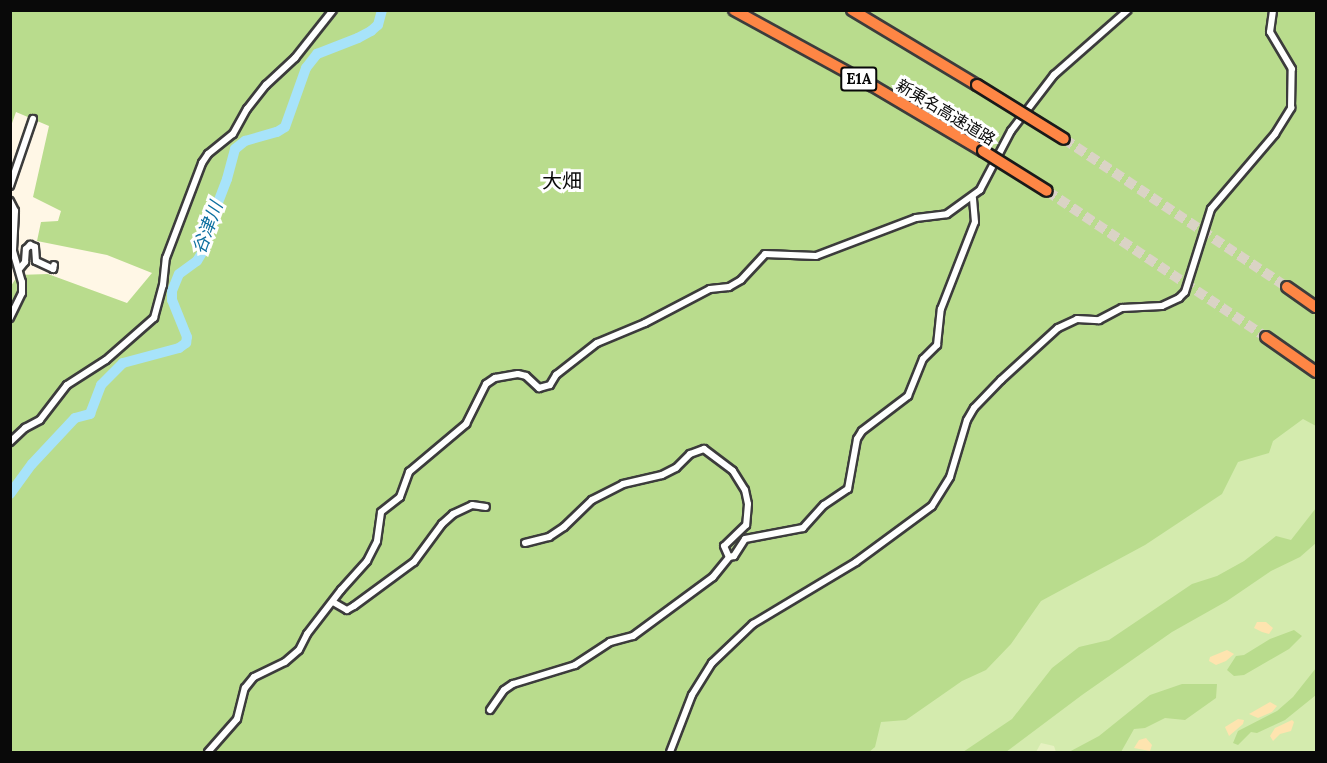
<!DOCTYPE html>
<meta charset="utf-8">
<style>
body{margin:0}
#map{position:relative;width:1327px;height:763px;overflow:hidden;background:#fff7e6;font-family:Lora,"Noto Sans JP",serif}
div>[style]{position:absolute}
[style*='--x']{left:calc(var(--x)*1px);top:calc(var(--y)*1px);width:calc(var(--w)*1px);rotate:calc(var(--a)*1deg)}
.green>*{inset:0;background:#d4ebae}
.forest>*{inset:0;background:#b9dc8d}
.sand>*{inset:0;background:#fee4af}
.pitch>*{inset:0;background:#e6f1c1}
.river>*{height:10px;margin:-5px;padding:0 5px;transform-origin:5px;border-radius:5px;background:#a7e3fa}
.highway-tunnel>*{height:10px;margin-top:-5px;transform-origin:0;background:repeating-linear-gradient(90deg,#dad3c5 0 10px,transparent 0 15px)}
.roads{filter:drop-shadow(2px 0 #3c3c3c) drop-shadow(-2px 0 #3c3c3c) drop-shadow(0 2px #3c3c3c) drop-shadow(0 -2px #3c3c3c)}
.street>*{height:6px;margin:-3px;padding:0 3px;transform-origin:3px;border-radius:3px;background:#fff}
.highway>*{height:10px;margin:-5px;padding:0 5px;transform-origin:5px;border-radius:5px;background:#fe8645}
.bridges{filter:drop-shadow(2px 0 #1a1a1a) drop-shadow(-2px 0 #1a1a1a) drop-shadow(0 2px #1a1a1a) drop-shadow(0 -2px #1a1a1a)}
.highway-bridge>*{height:10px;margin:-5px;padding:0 5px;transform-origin:5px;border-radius:5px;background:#fe8645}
span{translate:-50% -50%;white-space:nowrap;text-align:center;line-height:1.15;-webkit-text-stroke:6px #fff;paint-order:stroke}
.shield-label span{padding:2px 4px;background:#fff;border:2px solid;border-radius:4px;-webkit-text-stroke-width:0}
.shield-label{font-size:15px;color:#090909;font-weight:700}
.street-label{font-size:16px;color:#090909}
.water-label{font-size:18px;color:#0e70a0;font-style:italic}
.quarter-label{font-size:20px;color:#090909}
.frame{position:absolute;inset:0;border:12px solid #090909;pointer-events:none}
</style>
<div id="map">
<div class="green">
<div style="clip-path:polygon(1316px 408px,1316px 752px,832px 752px,1044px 585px)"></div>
</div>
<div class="forest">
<div style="clip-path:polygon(11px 11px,1316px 11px,1316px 426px,1303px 419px,1273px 441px,1269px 453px,1238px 462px,1222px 494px,1145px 545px,1041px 601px,1011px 644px,986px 670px,962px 681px,906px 720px,881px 722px,875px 747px,869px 752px,11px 752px,11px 286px,18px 275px,48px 274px,127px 303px,152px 273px,107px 255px,37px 241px,41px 222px,58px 221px,61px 211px,33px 197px,49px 126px,16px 112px,11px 126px)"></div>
<div style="clip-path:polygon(1316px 508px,1316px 543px,1300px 557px,1271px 571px,1227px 601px,1172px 632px,1082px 695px,1006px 752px,963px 752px,1012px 719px,1052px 668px,1079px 647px,1109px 640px,1192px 584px,1217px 576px,1244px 561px,1276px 536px,1291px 540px)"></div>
<div style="clip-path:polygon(1294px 630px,1302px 636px,1289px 649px,1244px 675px,1234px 676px,1227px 670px,1236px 656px,1244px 655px,1270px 639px)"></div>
<div style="clip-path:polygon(1316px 668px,1316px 695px,1285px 720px,1257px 733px,1251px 732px,1238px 745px,1233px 743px,1238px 731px,1277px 711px,1293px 697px)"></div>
<div style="clip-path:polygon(1182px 684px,1217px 684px,1216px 698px,1185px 720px,1165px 718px,1145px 728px,1134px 729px,1121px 752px,1069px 752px,1099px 736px,1150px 695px)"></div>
</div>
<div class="sand">
<div style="clip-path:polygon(1257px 622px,1266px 622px,1273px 628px,1269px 634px,1262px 632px,1254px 628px)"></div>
<div style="clip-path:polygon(1227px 650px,1234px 654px,1226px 661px,1216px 665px,1209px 661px,1210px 657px)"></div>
<div style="clip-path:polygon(1270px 702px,1277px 706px,1272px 712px,1258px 718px,1249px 714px)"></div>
<div style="clip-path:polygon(1238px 719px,1244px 720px,1243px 724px,1229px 736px,1225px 727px)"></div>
<div style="clip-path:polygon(1292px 720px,1294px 722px,1291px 731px,1280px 734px,1273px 741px,1270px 736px,1275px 728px)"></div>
<div style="clip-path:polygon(1146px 738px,1152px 745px,1150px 751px,1134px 748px,1139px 740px)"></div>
</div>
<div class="pitch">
<div style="clip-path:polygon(1041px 743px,1054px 746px,1056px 752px,1036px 752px)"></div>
</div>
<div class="river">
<div style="--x:10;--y:494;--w:37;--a:-54"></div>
<div style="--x:32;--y:464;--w:63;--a:-46.9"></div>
<div style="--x:75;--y:418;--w:16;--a:-15"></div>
<div style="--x:90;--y:414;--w:31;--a:-69"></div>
<div style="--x:101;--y:385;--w:31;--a:-45"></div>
<div style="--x:123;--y:363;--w:58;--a:-15"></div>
<div style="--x:179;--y:348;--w:9;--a:-36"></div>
<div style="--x:186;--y:343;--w:6;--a:-81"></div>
<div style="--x:187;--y:337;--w:40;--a:-112"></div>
<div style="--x:172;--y:300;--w:9;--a:-90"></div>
<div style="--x:172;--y:291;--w:18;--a:-68"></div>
<div style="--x:179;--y:274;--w:22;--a:-36"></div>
<div style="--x:197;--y:261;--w:12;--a:-59"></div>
<div style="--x:203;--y:251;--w:12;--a:-85"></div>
<div style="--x:204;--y:239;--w:64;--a:-69"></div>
<div style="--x:227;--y:179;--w:31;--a:-75"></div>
<div style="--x:235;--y:149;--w:13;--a:-39"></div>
<div style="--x:245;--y:141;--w:33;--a:-16"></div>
<div style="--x:277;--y:132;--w:9;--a:-32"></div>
<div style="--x:285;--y:127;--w:63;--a:-70.4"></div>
<div style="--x:306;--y:68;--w:18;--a:-52"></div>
<div style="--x:317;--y:54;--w:44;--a:-21.3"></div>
<div style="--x:358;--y:38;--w:15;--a:-28"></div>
<div style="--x:371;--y:31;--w:9;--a:-41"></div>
<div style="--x:378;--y:25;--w:16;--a:-75"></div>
</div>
<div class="highway-tunnel">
<div style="--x:1064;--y:139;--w:268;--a:33.6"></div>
<div style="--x:1047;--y:191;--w:263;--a:33.7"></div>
</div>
<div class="roads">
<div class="street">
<div style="--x:10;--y:186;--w:71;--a:-71.1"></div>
<div style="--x:10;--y:201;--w:11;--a:63"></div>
<div style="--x:15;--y:211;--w:40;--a:92.9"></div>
<div style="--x:13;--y:251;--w:32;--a:74"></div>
<div style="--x:22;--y:282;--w:11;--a:90"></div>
<div style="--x:22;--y:293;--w:28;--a:116"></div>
<div style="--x:20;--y:268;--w:8;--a:-50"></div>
<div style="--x:25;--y:262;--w:13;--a:-86"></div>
<div style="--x:26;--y:249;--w:6;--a:-45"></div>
<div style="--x:30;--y:245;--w:5;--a:22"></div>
<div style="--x:35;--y:247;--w:14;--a:86"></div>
<div style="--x:36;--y:261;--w:19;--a:25"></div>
<div style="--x:53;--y:269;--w:4;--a:-76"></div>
<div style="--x:10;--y:442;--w:21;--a:-43"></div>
<div style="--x:25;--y:428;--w:17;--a:-28"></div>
<div style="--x:40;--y:420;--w:44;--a:-52.4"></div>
<div style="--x:67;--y:385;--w:46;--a:-32.7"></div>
<div style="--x:106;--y:360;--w:64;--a:-41.2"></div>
<div style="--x:154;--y:318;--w:34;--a:-75"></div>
<div style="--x:163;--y:285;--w:27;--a:-84"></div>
<div style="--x:166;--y:258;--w:102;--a:-69.2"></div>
<div style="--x:202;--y:163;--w:11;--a:-56"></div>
<div style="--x:208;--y:154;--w:32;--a:-39"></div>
<div style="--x:233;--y:134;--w:29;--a:-61"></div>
<div style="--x:247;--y:109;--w:31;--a:-52"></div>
<div style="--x:266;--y:85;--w:40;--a:-43"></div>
<div style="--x:295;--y:58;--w:61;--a:-51.6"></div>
<div style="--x:525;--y:543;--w:25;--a:-14"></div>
<div style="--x:549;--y:537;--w:18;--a:-34"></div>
<div style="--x:564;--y:527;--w:39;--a:-44"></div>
<div style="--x:592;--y:500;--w:35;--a:-27"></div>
<div style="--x:623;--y:484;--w:40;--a:-13"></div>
<div style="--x:662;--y:475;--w:16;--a:-27"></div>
<div style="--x:676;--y:468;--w:20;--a:-45"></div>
<div style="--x:690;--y:454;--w:15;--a:-20"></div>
<div style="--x:704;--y:449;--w:36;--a:37"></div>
<div style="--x:733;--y:471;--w:22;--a:58"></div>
<div style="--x:745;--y:490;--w:14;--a:78"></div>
<div style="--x:748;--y:504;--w:21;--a:95"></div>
<div style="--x:746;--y:525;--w:30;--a:136"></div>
<div style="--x:724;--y:546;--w:12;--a:66"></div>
<div style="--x:333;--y:602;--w:16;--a:30"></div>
<div style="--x:347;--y:610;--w:8;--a:-30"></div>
<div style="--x:354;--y:606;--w:74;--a:-36.3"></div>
<div style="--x:414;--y:562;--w:47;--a:-53.6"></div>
<div style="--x:442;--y:524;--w:15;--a:-42"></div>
<div style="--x:453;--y:514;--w:21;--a:-25"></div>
<div style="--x:472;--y:505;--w:14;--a:8"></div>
<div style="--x:490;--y:710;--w:24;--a:-55"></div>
<div style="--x:504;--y:690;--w:11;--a:-34"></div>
<div style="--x:513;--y:684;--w:65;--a:-17"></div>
<div style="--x:575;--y:665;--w:42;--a:-33.3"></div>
<div style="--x:610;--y:642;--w:24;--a:-15"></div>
<div style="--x:633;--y:636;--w:99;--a:-36.4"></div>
<div style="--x:713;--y:577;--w:26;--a:-51"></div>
<div style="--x:729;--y:557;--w:5;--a:-11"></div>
<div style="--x:734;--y:556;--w:20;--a:-57"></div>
<div style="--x:745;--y:539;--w:59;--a:-10.7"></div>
<div style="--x:803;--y:528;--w:31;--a:-48"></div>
<div style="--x:824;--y:505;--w:29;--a:-34"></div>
<div style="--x:848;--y:489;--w:51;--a:-79.8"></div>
<div style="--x:857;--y:439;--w:9;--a:-58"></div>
<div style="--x:862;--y:431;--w:58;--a:-37.3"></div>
<div style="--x:908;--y:396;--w:40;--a:-68"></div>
<div style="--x:923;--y:359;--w:20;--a:-45"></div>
<div style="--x:937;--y:345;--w:36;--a:-84"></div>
<div style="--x:941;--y:309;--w:93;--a:-68.7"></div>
<div style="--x:975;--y:222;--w:24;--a:-95"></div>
<div style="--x:208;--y:752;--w:44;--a:-48.7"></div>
<div style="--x:237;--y:719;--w:32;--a:-76"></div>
<div style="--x:245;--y:688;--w:14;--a:-51"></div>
<div style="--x:254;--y:677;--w:34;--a:-26"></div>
<div style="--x:285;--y:662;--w:18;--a:-41"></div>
<div style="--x:299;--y:650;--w:18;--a:-63"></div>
<div style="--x:307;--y:634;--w:56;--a:-52.3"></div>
<div style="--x:341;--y:590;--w:39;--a:-48"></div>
<div style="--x:367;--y:561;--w:22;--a:-63"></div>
<div style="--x:377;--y:541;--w:29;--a:-82"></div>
<div style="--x:381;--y:512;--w:24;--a:-38"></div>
<div style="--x:400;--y:497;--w:27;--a:-70"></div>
<div style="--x:409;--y:472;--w:75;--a:-40.1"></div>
<div style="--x:466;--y:424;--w:45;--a:-63.4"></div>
<div style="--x:486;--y:384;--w:11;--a:-34"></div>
<div style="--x:495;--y:378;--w:23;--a:-10"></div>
<div style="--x:518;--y:374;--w:8;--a:14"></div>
<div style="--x:526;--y:376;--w:18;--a:43"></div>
<div style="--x:539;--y:388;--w:11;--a:-15"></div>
<div style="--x:550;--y:385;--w:12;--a:-59"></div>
<div style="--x:556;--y:375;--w:52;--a:-38"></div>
<div style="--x:597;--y:343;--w:52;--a:-22.6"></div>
<div style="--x:645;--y:323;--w:73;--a:-27.6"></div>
<div style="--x:710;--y:289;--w:19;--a:-6"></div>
<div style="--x:729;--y:287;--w:14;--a:-30"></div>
<div style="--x:741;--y:280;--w:35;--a:-47"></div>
<div style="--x:765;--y:254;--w:51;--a:2.2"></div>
<div style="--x:816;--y:256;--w:107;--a:-20.8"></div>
<div style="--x:916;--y:218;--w:31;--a:-7"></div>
<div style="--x:947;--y:214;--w:41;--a:-36"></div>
<div style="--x:980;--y:190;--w:67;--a:-62.3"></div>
<div style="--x:1011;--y:131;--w:71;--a:-52.5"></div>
<div style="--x:1054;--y:75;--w:98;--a:-41.3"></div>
<div style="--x:670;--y:752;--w:61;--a:-68.9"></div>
<div style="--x:692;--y:695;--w:38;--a:-58"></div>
<div style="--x:712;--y:663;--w:57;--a:-43.6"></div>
<div style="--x:753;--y:624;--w:120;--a:-31"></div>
<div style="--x:856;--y:562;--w:94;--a:-36.4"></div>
<div style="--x:932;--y:506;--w:34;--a:-58"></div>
<div style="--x:950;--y:477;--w:59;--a:-73.4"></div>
<div style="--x:967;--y:420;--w:14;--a:-60"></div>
<div style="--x:974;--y:408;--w:39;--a:-46"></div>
<div style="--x:1001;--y:380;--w:77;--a:-42.4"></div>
<div style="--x:1058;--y:328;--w:21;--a:-25"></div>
<div style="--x:1077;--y:319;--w:22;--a:3"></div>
<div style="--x:1099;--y:320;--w:26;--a:-28"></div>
<div style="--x:1122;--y:308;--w:40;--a:-2.9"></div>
<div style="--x:1162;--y:306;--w:19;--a:-25"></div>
<div style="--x:1179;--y:298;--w:8;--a:-45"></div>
<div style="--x:1185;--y:292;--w:87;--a:-72.6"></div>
<div style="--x:1211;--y:209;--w:99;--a:-49.5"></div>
<div style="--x:1275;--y:134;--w:31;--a:-58"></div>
<div style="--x:1291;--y:108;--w:39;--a:-89"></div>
<div style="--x:1292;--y:69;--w:43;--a:-120.7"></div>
<div style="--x:1270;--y:32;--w:22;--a:-82"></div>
</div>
<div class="highway">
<div style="--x:734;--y:10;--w:158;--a:28.7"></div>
<div style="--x:873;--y:86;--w:128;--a:30.6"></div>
<div style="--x:852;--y:10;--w:146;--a:31"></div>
<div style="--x:1287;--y:287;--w:35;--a:35"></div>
<div style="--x:1266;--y:337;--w:61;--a:35"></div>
</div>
</div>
<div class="bridges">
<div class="highway-bridge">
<div style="--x:977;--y:85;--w:102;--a:31.8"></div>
<div style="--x:983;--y:151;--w:75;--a:32"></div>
</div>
</div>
<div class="shield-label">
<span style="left:859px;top:79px">E1A</span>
</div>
<div class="street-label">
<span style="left:946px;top:112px;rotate:31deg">新東名高速道路</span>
</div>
<div class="water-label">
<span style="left:208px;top:228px;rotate:-70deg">谷津川</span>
</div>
<div class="quarter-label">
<span style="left:562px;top:180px">大畑</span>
</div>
<div class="frame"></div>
</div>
